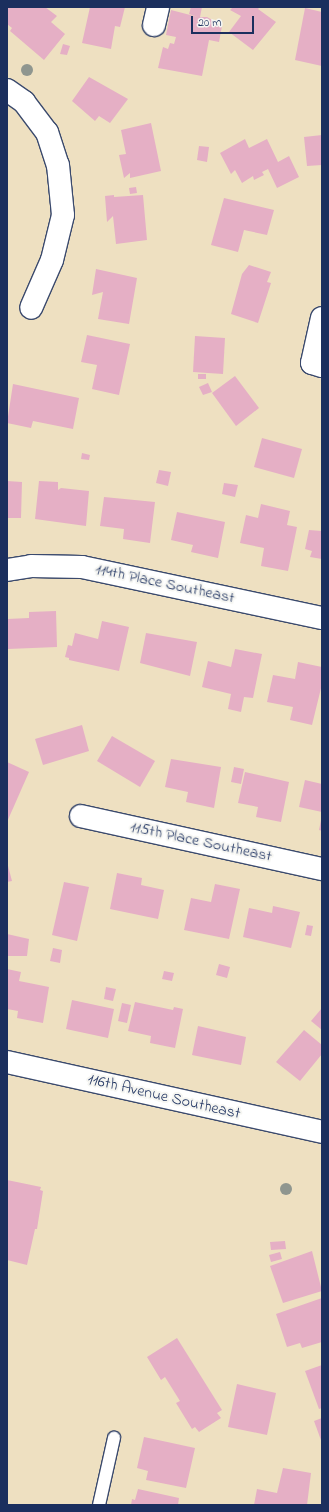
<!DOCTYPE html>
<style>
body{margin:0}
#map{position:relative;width:329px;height:1512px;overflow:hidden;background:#eee0c1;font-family:"Indie Flower",sans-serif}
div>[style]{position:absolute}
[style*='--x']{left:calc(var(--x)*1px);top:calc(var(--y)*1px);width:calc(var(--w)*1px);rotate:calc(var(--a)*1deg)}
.building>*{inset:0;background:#e5afc5}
.roads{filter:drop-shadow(1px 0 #3b4a6d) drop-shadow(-1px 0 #3b4a6d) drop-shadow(0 1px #3b4a6d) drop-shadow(0 -1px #3b4a6d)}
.lane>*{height:12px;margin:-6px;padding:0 6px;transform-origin:6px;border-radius:6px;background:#fff}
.street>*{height:22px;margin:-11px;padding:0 11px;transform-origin:11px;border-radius:11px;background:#fff}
.secondary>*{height:22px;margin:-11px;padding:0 11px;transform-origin:11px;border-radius:11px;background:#fff}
.trees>*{width:12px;height:12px;margin:-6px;border-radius:50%;background:#8f968f}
span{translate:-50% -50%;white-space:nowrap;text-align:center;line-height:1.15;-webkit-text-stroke:4px #f6f6f2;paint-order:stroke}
.street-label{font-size:16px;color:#1b2f5e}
.frame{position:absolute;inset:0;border:8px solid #1b2f5e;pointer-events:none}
.scale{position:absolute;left:191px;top:16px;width:63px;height:18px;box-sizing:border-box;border:2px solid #1b2f5e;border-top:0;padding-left:5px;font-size:12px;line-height:14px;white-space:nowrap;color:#1b2f5e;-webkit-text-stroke:3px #f6f6f2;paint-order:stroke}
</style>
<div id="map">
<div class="building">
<div style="clip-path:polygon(7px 7px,45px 7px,57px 16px,51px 22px,65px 34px,44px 60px,10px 31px,12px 28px,7px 24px)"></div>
<div style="clip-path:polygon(90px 7px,125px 7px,120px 27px,115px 26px,111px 49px,82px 43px)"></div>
<div style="clip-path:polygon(191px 7px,202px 7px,200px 17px,207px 17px,214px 21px,213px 24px,222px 26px,219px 42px,209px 40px,202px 76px,158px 68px,163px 47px,168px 49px,170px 43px,174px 44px,176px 37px,166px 35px,171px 10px,198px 17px,189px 14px)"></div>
<div style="clip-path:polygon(233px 7px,260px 7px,258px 9px,276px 22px,253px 50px,229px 32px,241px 16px,230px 10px)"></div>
<div style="clip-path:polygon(305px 8px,322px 12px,322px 66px,295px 60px)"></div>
<div style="clip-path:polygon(63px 44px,70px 46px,67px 55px,60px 54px)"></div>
<div style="clip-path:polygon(89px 77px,128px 99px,110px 123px,99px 116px,95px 121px,72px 101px)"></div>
<div style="clip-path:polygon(151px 123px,161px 171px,130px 178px,130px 173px,124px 178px,119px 155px,126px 154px,121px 130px)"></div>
<div style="clip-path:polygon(322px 135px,322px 165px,307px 166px,304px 137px)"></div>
<div style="clip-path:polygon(245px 139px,249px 148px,267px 139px,278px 162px,289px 156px,299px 177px,277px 188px,268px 169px,262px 172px,264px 175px,254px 180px,253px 176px,242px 183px,235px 170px,231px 174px,220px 153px)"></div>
<div style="clip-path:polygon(199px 146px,209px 147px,207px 162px,197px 160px)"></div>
<div style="clip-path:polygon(136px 187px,137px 193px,130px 194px,129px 188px)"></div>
<div style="clip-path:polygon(114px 195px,114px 197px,143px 195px,147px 240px,116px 244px,113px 216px,107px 222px,105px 196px)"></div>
<div style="clip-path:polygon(224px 198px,274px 210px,267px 235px,244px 230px,238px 252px,211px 245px)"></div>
<div style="clip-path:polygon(249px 265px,271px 272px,267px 282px,271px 283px,258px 323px,231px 314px,242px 274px)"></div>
<div style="clip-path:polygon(96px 269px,137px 278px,129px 324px,98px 319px,103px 292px,92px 295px)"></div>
<div style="clip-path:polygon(87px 335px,130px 344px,119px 395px,92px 389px,97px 365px,81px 362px)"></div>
<div style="clip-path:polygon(195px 336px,225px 338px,223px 374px,193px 372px)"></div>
<div style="clip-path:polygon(198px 374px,206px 374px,206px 379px,198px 379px)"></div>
<div style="clip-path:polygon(235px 376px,259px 408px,236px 426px,212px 393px)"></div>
<div style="clip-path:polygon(208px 383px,212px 392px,203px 395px,199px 387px)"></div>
<div style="clip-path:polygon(13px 384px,79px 398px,73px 429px,33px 421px,31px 428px,7px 423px)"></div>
<div style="clip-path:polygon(262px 438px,302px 449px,294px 478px,254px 467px)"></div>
<div style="clip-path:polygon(82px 453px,90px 455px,89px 460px,81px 459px)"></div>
<div style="clip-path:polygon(159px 470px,171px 472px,168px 486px,156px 483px)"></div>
<div style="clip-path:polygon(7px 481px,22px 482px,21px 518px,7px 518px)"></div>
<div style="clip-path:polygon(39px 481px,58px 482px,58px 490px,61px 488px,89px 491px,86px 526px,35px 519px)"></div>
<div style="clip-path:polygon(224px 483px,238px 485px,235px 497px,222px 494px)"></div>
<div style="clip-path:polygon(104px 497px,155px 502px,150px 543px,123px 539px,124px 529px,100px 526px)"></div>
<div style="clip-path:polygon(261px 504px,290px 511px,287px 525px,297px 527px,288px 571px,261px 566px,264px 548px,240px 543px,246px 515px,258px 518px)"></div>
<div style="clip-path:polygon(177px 512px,225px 522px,218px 558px,191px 552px,193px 545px,171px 540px)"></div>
<div style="clip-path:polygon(309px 530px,322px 531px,322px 559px,310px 557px,312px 551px,305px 549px)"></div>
<div style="clip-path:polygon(56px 611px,57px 647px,8px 649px,7px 619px,29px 618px,29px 612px)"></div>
<div style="clip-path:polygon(102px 621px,129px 627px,119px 671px,69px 660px,69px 658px,65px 657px,68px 645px,72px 646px,75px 633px,98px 639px)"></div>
<div style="clip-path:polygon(146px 633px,197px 642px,190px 676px,140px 663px)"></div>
<div style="clip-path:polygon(235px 649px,262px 654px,253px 698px,244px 697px,241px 712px,228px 709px,231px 694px,202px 687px,208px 661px,231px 667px)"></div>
<div style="clip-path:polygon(298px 662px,322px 667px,322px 684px,312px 725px,290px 720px,293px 707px,267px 702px,273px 675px,295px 679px)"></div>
<div style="clip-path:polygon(82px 725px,89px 751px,43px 765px,35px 739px)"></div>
<div style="clip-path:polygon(112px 736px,155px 761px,140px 787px,97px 761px)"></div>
<div style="clip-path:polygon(171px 759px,221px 767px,214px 808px,186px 802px,188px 792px,165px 787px)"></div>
<div style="clip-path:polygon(7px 762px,29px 772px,7px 822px)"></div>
<div style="clip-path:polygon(234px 767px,244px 769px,241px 784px,231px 782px)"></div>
<div style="clip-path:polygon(245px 772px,289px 782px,281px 822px,256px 817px,258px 807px,238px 803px)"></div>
<div style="clip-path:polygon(305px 780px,322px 784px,322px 812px,299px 807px)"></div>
<div style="clip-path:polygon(321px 820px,322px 820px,322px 831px,319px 830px)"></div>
<div style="clip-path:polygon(7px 862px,12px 881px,7px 882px)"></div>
<div style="clip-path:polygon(117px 873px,142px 878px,141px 885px,164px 890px,158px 919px,110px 909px)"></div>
<div style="clip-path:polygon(64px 882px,89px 887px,77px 941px,52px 935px)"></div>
<div style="clip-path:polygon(215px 884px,240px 889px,229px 939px,184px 930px,191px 898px,211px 902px)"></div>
<div style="clip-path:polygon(273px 906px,300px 912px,291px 948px,243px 937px,249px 908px,272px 913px)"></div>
<div style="clip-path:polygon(307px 925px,313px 926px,311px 936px,305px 935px)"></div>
<div style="clip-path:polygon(7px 934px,29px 939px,27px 956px,7px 956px)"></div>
<div style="clip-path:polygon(53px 948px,62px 950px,60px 963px,50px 961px)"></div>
<div style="clip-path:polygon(219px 964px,230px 967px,227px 978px,216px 975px)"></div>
<div style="clip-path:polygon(7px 969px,21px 972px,19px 981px,49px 987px,43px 1023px,17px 1018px,18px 1011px,7px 1009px)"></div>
<div style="clip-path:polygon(164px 971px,174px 973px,172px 981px,162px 979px)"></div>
<div style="clip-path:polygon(106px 987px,116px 989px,113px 1001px,104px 999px)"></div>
<div style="clip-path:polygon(72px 1000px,114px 1009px,108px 1038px,66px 1029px)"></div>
<div style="clip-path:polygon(135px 1002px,173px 1010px,174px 1007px,183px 1009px,175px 1048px,150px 1043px,151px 1036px,128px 1031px)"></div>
<div style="clip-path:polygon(122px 1003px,131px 1005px,127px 1023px,118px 1021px)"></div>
<div style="clip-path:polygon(322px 1008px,322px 1030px,311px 1021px)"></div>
<div style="clip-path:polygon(198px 1026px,246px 1037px,241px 1065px,192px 1055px)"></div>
<div style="clip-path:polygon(304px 1030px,322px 1045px,322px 1054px,300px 1081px,276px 1062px)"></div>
<div style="clip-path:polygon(7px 1180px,41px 1187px,40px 1190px,43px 1191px,37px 1229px,35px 1229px,27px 1265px,7px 1260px)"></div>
<div style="clip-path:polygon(285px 1241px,286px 1249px,271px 1250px,270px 1242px)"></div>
<div style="clip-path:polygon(312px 1251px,322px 1291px,283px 1303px,270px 1266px)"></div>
<div style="clip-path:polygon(280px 1252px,282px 1259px,271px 1262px,269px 1255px)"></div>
<div style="clip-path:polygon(322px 1298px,322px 1342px,302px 1348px,300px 1343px,287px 1347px,276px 1314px)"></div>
<div style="clip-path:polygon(177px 1338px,222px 1410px,217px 1413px,221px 1418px,199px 1432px,195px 1427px,192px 1429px,176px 1403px,180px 1401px,165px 1377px,161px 1380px,147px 1357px)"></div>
<div style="clip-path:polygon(322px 1365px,322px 1408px,319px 1409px,305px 1371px)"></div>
<div style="clip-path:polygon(237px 1384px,276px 1393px,267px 1435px,228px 1427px)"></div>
<div style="clip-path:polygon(322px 1418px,322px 1443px,314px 1421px)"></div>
<div style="clip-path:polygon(144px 1437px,195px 1448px,186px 1488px,146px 1480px,148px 1471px,137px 1468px)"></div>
<div style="clip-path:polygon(283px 1468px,311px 1473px,307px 1505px,254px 1505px,257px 1489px,277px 1493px)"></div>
<div style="clip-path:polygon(138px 1489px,179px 1498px,178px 1505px,131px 1505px,132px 1499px,135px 1500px)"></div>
</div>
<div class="roads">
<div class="lane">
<div style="--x:99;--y:1505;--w:69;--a:-77.4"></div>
</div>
<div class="street">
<div style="--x:154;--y:25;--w:18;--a:-77"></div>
<div style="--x:7;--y:90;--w:21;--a:35"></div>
<div style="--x:24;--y:102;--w:38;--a:53"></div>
<div style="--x:47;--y:132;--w:35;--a:72"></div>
<div style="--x:58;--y:165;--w:50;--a:84.3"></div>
<div style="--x:63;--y:215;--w:46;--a:103.7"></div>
<div style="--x:52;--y:260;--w:52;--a:113.6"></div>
<div style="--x:322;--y:318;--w:46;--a:102.5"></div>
<div style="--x:312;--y:363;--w:10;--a:17"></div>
<div style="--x:7;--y:570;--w:24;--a:-9"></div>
<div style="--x:31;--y:566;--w:51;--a:1.1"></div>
<div style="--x:82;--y:567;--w:245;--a:12"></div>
<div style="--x:81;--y:816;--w:247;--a:12.4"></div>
</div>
<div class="secondary">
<div style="--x:7;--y:1062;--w:323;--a:12.5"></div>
</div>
</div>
<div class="trees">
<div style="left:27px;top:70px"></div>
<div style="left:286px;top:1189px"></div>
</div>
<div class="street-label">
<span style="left:165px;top:584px;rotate:12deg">114th Place Southeast</span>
<span style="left:201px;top:842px;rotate:12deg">115th Place Southeast</span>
<span style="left:164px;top:1097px;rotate:13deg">116th Avenue Southeast</span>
</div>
<div class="frame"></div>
<div class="scale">20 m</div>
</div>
